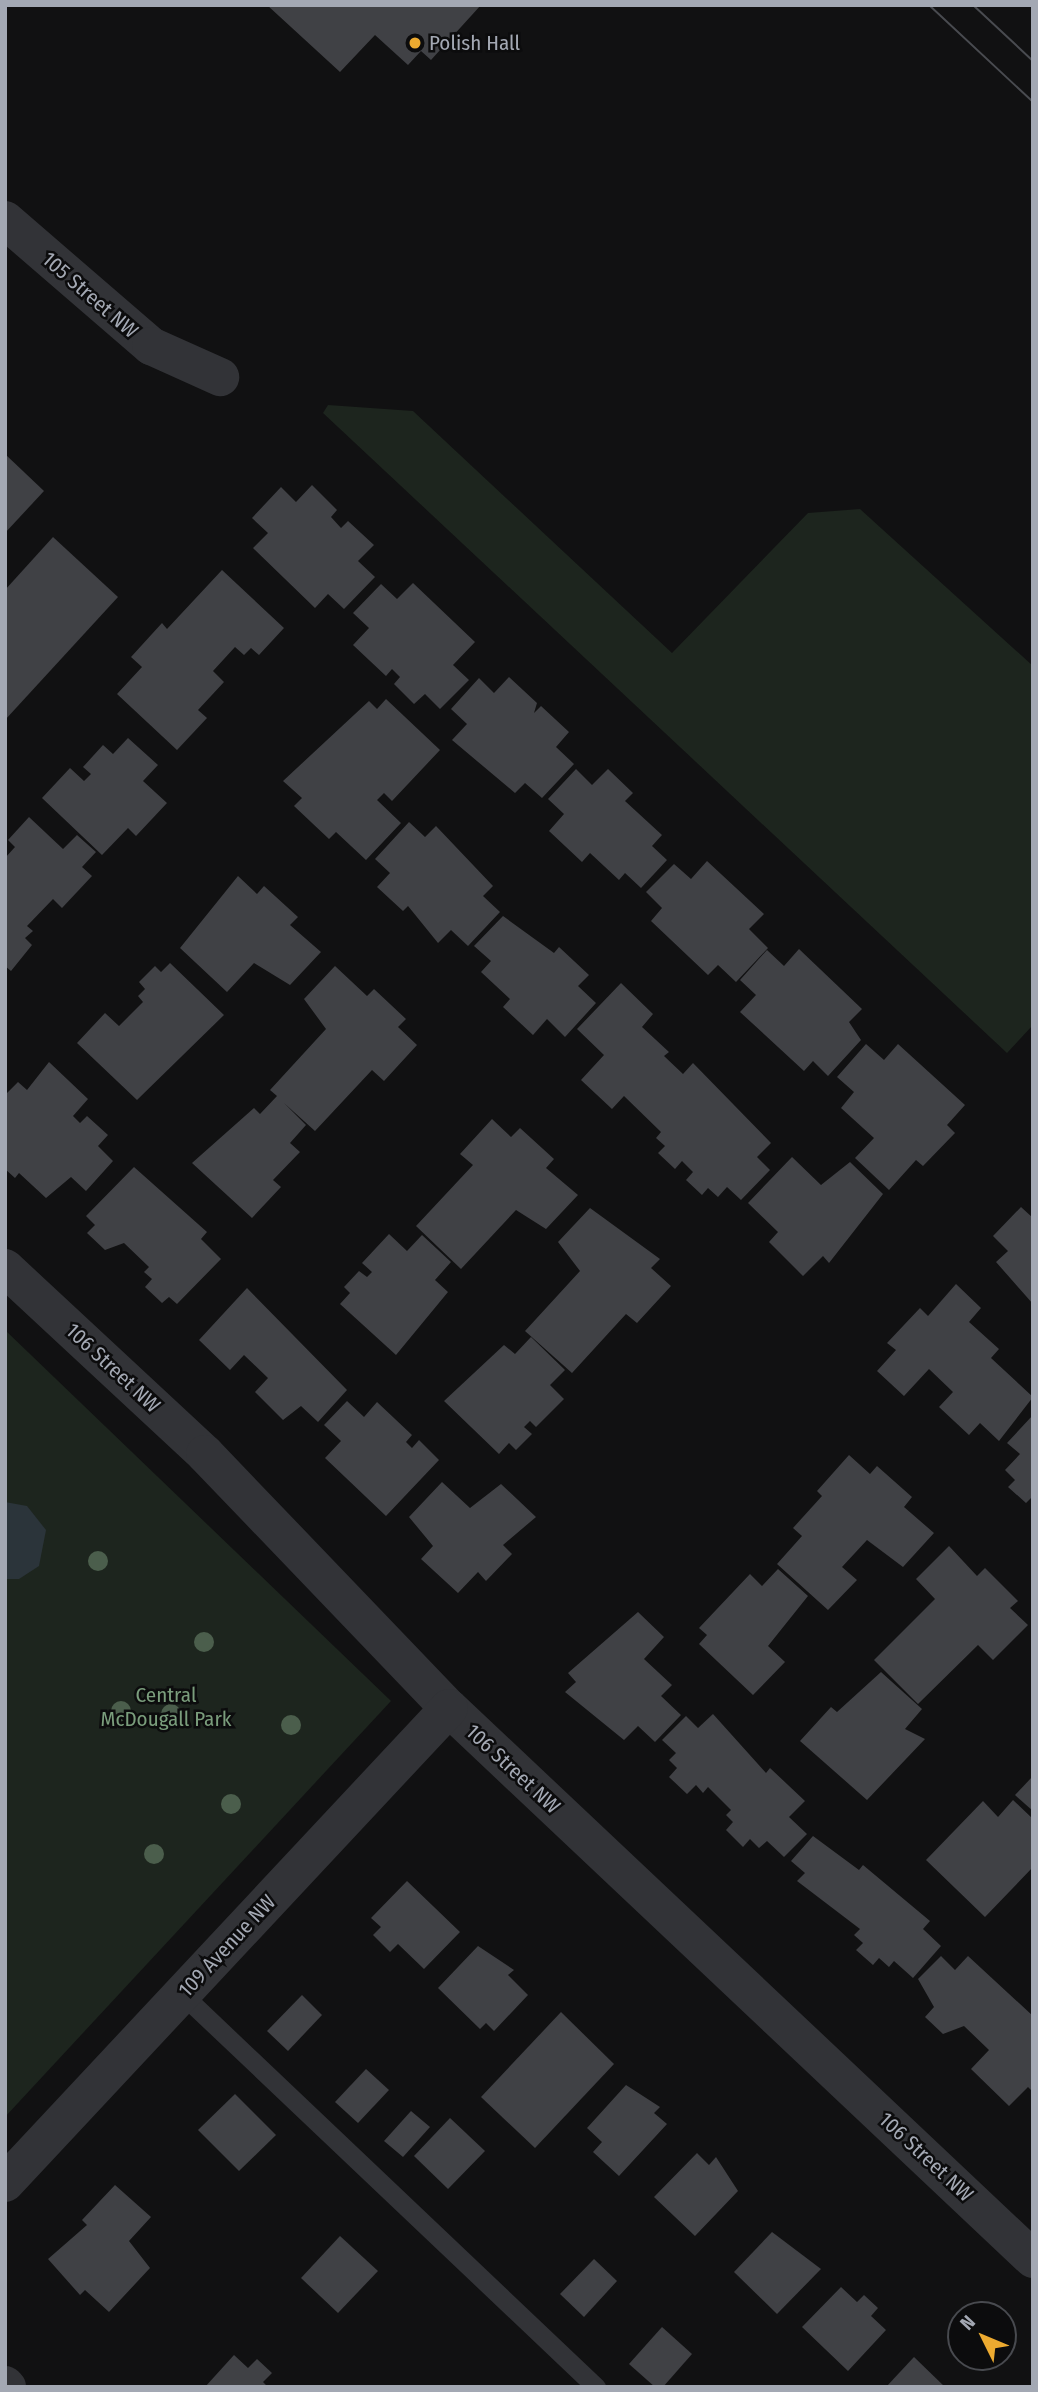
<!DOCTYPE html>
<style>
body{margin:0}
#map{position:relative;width:1038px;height:2392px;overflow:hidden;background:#111112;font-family:"Fira Sans Condensed",sans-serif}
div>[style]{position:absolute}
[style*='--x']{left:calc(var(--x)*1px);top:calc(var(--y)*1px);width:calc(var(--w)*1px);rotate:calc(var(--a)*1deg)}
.green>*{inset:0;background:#1d251e}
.water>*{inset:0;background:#2b343a}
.building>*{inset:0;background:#404145}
.lane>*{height:19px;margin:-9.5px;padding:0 9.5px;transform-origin:9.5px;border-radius:9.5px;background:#323337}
.street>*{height:38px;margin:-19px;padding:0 19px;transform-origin:19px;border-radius:19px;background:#323337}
.tram>*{height:2px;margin:-1px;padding:0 1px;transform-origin:1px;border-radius:1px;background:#494b50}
.trees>*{width:20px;height:20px;margin:-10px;border-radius:50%;background:#4b5e4c}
.dots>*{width:19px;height:19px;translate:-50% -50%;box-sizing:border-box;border:4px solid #0c0c0d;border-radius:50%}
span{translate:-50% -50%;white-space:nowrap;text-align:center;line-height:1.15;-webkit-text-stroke:5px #0c0c0d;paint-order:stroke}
.poi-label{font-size:21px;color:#a3a8b3}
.left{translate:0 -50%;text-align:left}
.street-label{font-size:21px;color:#a3a8b3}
.park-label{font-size:21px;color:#7a9d7c}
.frame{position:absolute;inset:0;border:7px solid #a3a8b3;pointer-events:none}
.north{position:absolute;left:947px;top:2301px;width:70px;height:70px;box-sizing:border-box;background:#0c0c0d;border:2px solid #484a4f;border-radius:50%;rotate:313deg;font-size:19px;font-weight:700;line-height:28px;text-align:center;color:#a3a8b3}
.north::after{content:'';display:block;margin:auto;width:24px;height:32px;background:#ecaa30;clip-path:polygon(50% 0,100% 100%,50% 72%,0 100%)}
</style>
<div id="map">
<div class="green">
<div style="clip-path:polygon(328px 405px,413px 411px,672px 653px,808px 513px,860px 509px,1033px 666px,1033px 1025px,1007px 1053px,323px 413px)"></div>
<div style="clip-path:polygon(5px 1330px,391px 1701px,5px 2117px)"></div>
</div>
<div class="water">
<div style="clip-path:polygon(5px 1502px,27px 1506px,46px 1530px,39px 1566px,19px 1579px,5px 1579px)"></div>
</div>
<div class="building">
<div style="clip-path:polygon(267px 5px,481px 5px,431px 60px,421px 51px,408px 65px,375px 35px,340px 72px)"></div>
<div style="clip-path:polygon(5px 454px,44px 491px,5px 533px)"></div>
<div style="clip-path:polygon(312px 485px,337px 510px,331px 517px,341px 528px,348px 521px,374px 545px,358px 561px,375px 577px,344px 609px,328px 594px,315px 608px,253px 548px,268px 533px,252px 518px,281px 487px,296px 502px)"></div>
<div style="clip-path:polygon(53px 537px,118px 597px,5px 720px,5px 590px)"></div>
<div style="clip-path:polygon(222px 570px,284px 628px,259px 655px,251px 648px,244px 655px,235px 647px,213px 671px,224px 682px,198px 710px,207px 718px,177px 750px,117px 694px,142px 667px,131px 657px,162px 623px,167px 629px)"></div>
<div style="clip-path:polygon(413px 583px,475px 642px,453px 665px,469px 680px,440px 709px,425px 694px,414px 704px,394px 684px,400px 677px,392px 669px,386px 676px,353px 645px,369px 628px,353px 613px,381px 584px,397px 599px)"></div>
<div style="clip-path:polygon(509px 677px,537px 703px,534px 713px,541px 706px,569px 732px,556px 747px,574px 764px,542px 798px,525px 783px,515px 793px,452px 740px,467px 724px,451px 709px,479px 678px,494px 693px)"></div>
<div style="clip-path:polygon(386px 699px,440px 750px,392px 801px,384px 793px,377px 800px,401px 823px,366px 860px,336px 832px,329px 839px,294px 806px,302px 798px,283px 781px,369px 701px,377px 709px)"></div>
<div style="clip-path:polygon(128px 738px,158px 765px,143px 781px,167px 803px,136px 836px,128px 828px,102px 855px,42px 798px,70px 768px,84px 781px,91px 774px,83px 767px,103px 745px,113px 754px)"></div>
<div style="clip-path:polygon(576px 769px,592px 785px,608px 769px,633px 793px,625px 801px,662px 835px,652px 846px,667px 860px,641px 888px,625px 873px,619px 880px,590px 853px,582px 862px,549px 831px,564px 814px,548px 799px)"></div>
<div style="clip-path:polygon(29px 817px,63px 849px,77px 835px,96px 852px,82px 867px,92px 876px,62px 908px,53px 899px,27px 926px,33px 931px,25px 938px,32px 945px,11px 971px,5px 966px,5px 858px,15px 847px,8px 840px)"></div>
<div style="clip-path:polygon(409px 822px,425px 837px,436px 826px,493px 886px,483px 896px,500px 912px,468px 946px,451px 930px,438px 943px,408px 906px,403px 911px,377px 887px,390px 873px,375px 859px)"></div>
<div style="clip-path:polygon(707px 861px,764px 914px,749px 929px,768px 948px,736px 982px,718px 965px,708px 975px,651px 921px,662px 908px,646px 892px,674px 864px,691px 879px)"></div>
<div style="clip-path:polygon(238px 876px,257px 894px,264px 886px,298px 917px,290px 925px,321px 952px,290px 985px,254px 963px,227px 992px,180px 948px)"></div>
<div style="clip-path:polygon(503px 916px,554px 953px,559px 947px,589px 975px,578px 986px,596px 1003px,565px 1037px,547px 1019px,533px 1035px,503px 1007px,510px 999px,481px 972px,491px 961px,474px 946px)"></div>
<div style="clip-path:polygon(799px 949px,862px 1009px,849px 1022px,861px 1040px,828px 1076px,813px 1061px,804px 1071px,740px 1012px,756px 995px,740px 980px,767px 950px,784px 966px)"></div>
<div style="clip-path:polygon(170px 963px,224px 1015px,137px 1100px,77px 1043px,105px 1013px,119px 1026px,143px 1002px,138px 996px,145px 989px,139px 982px,155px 966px,161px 972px)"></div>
<div style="clip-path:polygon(335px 966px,367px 996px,374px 989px,406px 1019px,398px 1027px,417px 1045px,384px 1081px,372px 1070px,315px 1131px,284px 1103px,306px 1125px,290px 1143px,300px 1152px,273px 1180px,281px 1187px,252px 1218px,192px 1163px,254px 1108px,260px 1114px,277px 1096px,270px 1090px,326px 1029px,304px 999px)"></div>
<div style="clip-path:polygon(621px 983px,653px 1014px,642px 1027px,669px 1052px,664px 1056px,683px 1074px,693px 1063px,771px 1143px,757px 1157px,770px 1170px,741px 1200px,727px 1187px,718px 1197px,708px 1188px,702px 1195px,686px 1180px,693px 1172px,682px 1161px,675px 1169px,658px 1153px,665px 1146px,656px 1138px,661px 1132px,624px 1096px,612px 1109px,581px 1080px,604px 1055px,577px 1029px)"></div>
<div style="clip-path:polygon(866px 1044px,884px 1060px,898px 1044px,965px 1105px,947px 1125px,955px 1133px,923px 1166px,916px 1160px,889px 1190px,855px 1158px,874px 1138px,841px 1108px,854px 1092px,837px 1077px)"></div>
<div style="clip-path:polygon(49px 1062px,88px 1099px,73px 1116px,80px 1123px,87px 1116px,108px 1135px,98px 1146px,113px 1161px,86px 1191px,71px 1177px,46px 1198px,19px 1173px,15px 1178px,5px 1169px,5px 1095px,18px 1082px,27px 1090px)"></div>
<div style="clip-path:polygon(492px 1119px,511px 1137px,520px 1128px,554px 1159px,546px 1168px,578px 1195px,546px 1229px,516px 1210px,461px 1269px,416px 1226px,473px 1165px,460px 1154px)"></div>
<div style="clip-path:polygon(792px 1157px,821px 1185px,850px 1162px,883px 1194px,829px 1263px,823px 1256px,803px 1276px,769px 1242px,778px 1232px,748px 1203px)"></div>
<div style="clip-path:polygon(134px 1167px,207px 1232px,201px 1239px,221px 1259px,177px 1304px,169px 1297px,162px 1303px,145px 1287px,152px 1279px,144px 1272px,149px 1267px,124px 1243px,105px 1250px,87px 1233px,95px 1225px,86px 1216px)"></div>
<div style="clip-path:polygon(1021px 1207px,1033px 1218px,1033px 1304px,996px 1262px,1008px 1251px,993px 1236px)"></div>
<div style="clip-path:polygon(590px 1208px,660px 1259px,651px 1268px,671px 1286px,637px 1323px,626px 1314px,572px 1373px,525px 1331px,580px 1271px,558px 1242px)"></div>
<div style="clip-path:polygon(389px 1234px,407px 1251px,422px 1235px,451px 1262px,435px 1280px,448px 1292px,396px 1355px,340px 1304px,350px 1293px,344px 1287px,359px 1271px,367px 1277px,372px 1272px,362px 1263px)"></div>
<div style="clip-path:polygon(956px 1284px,981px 1308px,969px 1322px,999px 1349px,991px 1358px,1033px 1397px,999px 1441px,980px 1423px,969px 1435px,939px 1407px,953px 1392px,929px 1369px,904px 1396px,877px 1371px,896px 1350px,887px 1343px,920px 1308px,928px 1316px)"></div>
<div style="clip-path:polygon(247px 1288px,347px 1390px,318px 1422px,301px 1406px,283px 1420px,255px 1392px,268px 1378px,244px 1355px,230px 1370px,199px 1340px)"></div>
<div style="clip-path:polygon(531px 1337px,565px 1370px,550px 1385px,564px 1399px,536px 1427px,530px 1421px,524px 1427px,532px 1434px,516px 1450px,509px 1443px,499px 1454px,444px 1401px,504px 1345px,515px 1354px)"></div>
<div style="clip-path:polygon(347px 1401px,364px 1417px,377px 1402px,412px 1435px,406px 1442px,412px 1448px,419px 1440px,439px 1460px,386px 1516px,325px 1458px,341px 1441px,324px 1425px)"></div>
<div style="clip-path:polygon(1033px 1415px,1033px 1496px,1026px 1503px,1008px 1487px,1015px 1480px,1005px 1470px,1020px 1454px,1007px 1443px)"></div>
<div style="clip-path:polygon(849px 1455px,870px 1474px,877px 1466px,912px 1497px,904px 1507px,934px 1533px,903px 1567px,867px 1540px,842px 1567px,857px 1580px,828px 1610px,777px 1564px,802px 1536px,793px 1528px,822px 1496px,817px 1491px)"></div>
<div style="clip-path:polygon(442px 1482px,470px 1508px,501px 1484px,536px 1517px,503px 1545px,512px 1554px,486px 1581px,478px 1572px,458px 1593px,421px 1559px,433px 1546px,409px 1517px)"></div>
<div style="clip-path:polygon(949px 1546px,977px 1576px,985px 1568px,1018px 1601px,1010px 1608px,1028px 1625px,993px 1660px,978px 1645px,918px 1704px,874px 1660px,935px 1599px,916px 1579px)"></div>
<div style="clip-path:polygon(778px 1569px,808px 1596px,768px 1646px,785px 1662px,753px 1695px,699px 1644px,707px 1635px,699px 1628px,750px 1574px,762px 1586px)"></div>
<div style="clip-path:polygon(638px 1612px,664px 1637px,644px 1659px,672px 1685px,661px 1696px,681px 1715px,655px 1742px,638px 1726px,624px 1740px,565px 1692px,576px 1682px,568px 1673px)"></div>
<div style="clip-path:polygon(881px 1672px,922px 1709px,905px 1729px,925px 1739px,867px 1800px,800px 1741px,831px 1707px,837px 1712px)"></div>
<div style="clip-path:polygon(713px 1714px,766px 1773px,770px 1768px,805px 1801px,789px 1817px,807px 1834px,784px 1857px,767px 1841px,759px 1848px,750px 1839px,743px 1847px,726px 1830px,733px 1822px,726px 1815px,731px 1810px,708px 1787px,703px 1793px,696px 1785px,687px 1794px,669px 1777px,677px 1768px,669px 1760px,676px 1753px,662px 1740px,686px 1716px,698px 1728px)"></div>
<div style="clip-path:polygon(1033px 1776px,1033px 1811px,1015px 1795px)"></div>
<div style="clip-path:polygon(1013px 1800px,1033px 1819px,1033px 1867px,985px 1917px,926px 1860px,983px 1801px,998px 1817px)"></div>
<div style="clip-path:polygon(813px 1836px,859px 1870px,863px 1865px,930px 1921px,923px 1929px,941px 1946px,913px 1978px,894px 1961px,889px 1967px,879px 1958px,873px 1965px,856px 1950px,863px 1943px,854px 1935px,860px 1929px,797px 1881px,805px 1873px,791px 1861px)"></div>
<div style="clip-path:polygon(407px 1881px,460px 1932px,424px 1969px,398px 1944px,390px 1952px,373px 1935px,381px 1927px,371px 1918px)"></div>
<div style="clip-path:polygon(478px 1946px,514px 1970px,508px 1975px,528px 1995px,494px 2031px,486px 2023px,480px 2029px,438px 1988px)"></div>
<div style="clip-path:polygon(941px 1956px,955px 1970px,968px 1956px,1033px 2016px,1033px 2092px,1028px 2087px,1009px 2106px,971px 2069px,989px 2050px,964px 2026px,943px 2034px,925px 2017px,934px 2007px,918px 1979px)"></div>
<div style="clip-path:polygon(302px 1995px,322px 2015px,288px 2051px,267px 2031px)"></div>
<div style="clip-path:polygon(561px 2012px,614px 2064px,535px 2148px,481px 2097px)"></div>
<div style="clip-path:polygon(366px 2069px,389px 2090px,358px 2123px,335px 2102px)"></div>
<div style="clip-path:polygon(626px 2085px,660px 2107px,654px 2113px,667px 2124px,619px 2176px,593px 2152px,602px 2142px,587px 2128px)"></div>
<div style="clip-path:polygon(235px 2094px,276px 2135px,239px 2171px,198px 2130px)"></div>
<div style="clip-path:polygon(411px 2111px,430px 2127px,403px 2157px,384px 2141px)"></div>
<div style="clip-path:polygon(450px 2118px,485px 2151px,448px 2189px,414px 2156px)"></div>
<div style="clip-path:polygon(697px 2153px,709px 2165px,716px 2157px,738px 2191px,695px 2236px,654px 2197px)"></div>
<div style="clip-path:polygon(115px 2185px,151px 2217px,129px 2241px,150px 2268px,109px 2312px,85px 2290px,80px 2295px,48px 2259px,87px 2225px,82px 2220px)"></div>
<div style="clip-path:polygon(772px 2232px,821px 2269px,777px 2314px,734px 2272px)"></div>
<div style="clip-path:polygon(340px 2236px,378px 2271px,338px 2313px,301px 2278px)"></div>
<div style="clip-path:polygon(594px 2259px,617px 2281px,584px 2317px,560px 2294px)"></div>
<div style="clip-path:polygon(841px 2287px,857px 2302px,864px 2295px,878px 2308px,871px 2316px,886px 2330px,848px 2371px,802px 2327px)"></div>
<div style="clip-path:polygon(662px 2327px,692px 2354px,663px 2387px,655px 2387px,629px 2364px)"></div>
<div style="clip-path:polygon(234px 2355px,248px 2368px,257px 2359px,272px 2373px,263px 2382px,268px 2387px,205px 2387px)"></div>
<div style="clip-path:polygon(914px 2357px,945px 2387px,886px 2387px)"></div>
</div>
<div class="lane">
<div style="--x:182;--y:1994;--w:571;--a:43.51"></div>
</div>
<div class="street">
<div style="--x:5;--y:220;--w:193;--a:40.8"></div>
<div style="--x:151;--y:346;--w:76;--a:24.2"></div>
<div style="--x:5;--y:1268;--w:273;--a:42.9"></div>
<div style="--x:205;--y:1454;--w:352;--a:46.2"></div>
<div style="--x:449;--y:1708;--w:803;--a:43.33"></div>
<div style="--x:5;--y:2183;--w:650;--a:-46.93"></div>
<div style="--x:5;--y:2385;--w:3;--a:45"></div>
</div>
<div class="tram">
<div style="--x:929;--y:5;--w:142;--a:43"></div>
<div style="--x:973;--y:5;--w:82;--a:43"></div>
</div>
<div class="trees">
<div style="left:98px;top:1561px"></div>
<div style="left:204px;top:1642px"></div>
<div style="left:121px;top:1711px"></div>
<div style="left:171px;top:1714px"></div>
<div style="left:291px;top:1725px"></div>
<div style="left:231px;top:1804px"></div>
<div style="left:154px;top:1854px"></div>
</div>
<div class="dots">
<div style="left:415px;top:43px;background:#ecaa30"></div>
</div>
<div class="poi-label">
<span class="left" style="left:429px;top:43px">Polish Hall</span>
</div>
<div class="street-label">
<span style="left:90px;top:295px;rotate:41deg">105 Street NW</span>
<span style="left:113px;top:1368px;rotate:43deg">106 Street NW</span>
<span style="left:513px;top:1769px;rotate:43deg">106 Street NW</span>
<span style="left:227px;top:1946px;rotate:-47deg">109 Avenue NW</span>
<span style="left:926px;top:2157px;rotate:43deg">106 Street NW</span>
</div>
<div class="park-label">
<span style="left:166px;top:1707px">Central<br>McDougall Park</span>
</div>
<div class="frame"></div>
<div class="north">N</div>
</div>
